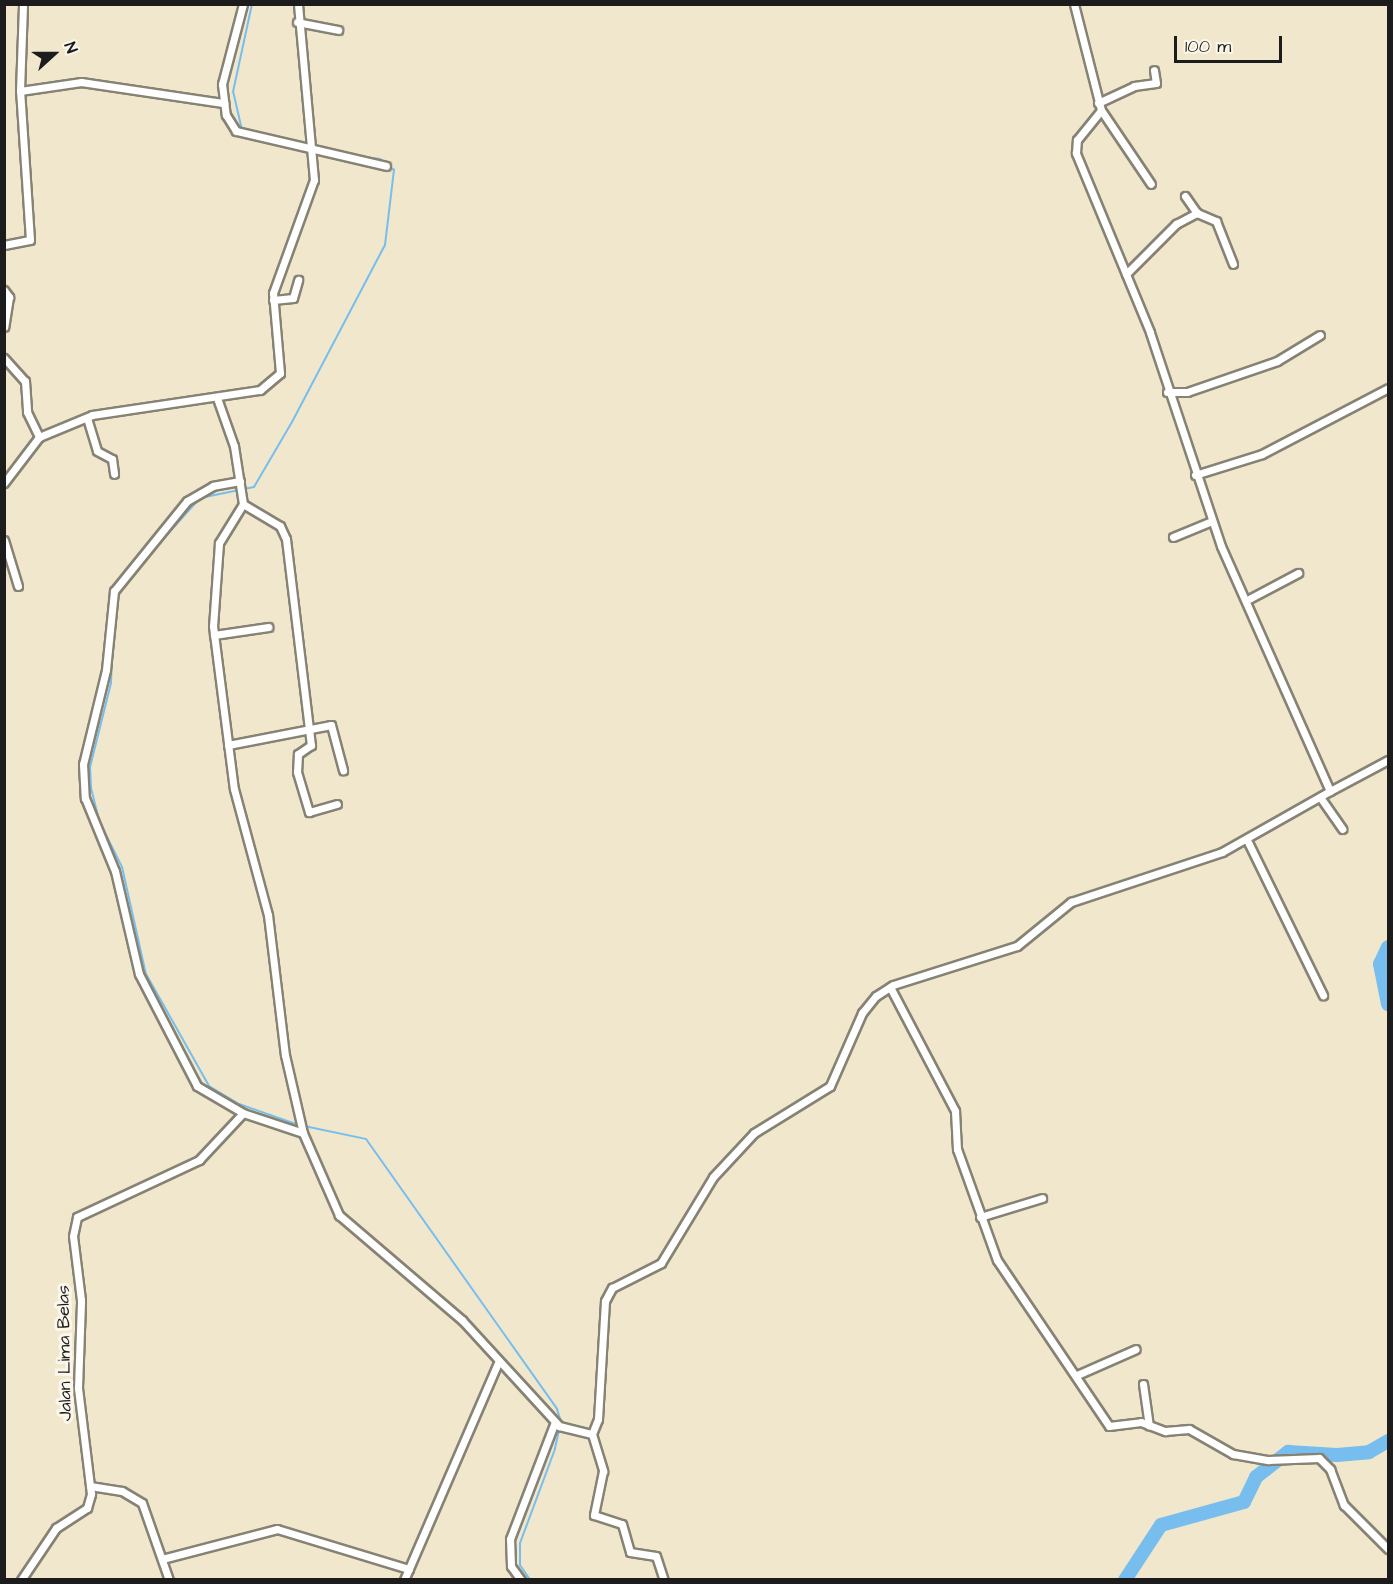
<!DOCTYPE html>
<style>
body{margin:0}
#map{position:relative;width:1393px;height:1584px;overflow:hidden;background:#f0e7cc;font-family:"Architects Daughter",sans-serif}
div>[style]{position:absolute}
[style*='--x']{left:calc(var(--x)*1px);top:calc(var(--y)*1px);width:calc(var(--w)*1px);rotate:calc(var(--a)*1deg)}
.stream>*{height:2px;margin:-1px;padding:0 1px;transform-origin:1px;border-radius:1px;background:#77beef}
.river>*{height:14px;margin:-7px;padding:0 7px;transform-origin:7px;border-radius:7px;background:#77beef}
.roads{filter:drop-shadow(2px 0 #868274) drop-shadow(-2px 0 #868274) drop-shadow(0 2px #868274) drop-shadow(0 -2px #868274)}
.minor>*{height:7px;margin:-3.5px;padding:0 3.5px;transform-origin:3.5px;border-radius:3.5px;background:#fff}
span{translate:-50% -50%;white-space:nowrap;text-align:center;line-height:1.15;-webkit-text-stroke:6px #fbf7ec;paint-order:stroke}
.street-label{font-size:18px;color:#1c1c1c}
.frame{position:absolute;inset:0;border:6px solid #1c1c1c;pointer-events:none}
.north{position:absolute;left:24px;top:24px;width:60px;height:60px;-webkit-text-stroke:4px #fbf7ec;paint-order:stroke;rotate:69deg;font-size:16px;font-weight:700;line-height:24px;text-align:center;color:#1c1c1c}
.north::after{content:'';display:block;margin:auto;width:21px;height:27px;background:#1c1c1c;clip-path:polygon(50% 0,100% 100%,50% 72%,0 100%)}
.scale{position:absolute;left:1174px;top:36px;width:108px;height:27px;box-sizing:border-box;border:3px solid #1c1c1c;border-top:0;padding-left:8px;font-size:18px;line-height:21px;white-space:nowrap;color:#1c1c1c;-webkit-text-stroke:4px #fbf7ec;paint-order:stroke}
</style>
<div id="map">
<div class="stream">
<div style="--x:242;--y:130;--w:39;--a:-103"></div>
<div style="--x:233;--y:92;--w:90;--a:-77.8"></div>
<div style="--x:276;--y:137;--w:30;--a:14"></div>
<div style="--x:128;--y:578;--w:108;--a:-48"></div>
<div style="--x:200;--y:498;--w:55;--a:-11.5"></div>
<div style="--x:254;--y:487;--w:75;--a:-59.7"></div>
<div style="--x:292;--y:422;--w:200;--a:-62.3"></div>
<div style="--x:385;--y:245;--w:76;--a:-83.2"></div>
<div style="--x:394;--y:170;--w:18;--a:-142"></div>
<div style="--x:380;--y:159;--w:23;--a:-173"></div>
<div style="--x:116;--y:602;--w:18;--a:-68"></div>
<div style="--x:113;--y:635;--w:48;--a:92.4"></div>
<div style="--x:111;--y:683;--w:87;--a:104"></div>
<div style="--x:90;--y:767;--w:21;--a:87"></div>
<div style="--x:91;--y:788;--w:34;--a:76"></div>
<div style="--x:99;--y:821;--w:51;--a:63.4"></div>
<div style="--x:122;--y:867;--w:110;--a:77.4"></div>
<div style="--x:146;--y:974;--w:129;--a:60.6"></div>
<div style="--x:209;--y:1086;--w:35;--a:31"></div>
<div style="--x:239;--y:1104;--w:64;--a:19.3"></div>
<div style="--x:304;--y:1126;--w:63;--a:11.8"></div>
<div style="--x:366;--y:1139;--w:331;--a:54.7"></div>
<div style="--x:557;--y:1409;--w:14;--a:73"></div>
<div style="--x:561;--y:1422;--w:28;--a:103"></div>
<div style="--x:555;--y:1449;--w:100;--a:110.4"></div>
<div style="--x:520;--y:1543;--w:22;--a:90"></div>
<div style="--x:520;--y:1565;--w:18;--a:56"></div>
</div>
<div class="river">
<div style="--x:1388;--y:947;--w:19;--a:115"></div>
<div style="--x:1380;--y:964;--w:41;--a:78.7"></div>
<div style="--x:1125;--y:1580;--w:66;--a:-56.8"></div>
<div style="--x:1161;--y:1525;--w:86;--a:-15.5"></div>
<div style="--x:1244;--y:1502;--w:28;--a:-64"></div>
<div style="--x:1256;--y:1477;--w:41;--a:-38"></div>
<div style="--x:1288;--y:1452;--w:49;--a:3.5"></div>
<div style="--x:1337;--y:1455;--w:32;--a:-5"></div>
<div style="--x:1369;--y:1452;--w:22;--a:-30"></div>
</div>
<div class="roads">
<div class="minor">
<div style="--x:243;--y:4;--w:83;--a:104.7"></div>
<div style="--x:222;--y:84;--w:31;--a:83"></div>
<div style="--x:226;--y:115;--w:19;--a:58"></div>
<div style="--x:236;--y:131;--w:154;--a:13.1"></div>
<div style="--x:297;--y:22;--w:42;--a:11"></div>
<div style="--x:20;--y:91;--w:87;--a:-88"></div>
<div style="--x:1098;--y:103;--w:40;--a:-25"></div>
<div style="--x:1134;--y:86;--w:22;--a:-8"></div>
<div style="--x:1156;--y:83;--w:13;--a:-99"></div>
<div style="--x:1101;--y:110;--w:89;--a:56"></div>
<div style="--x:1185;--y:196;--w:21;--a:55"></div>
<div style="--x:4;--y:245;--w:26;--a:-11"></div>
<div style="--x:30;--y:240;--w:149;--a:-93.8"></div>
<div style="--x:20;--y:91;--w:62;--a:-8.4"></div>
<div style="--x:81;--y:82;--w:145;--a:8.4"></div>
<div style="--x:1126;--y:274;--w:71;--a:-45"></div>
<div style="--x:1176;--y:224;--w:24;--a:-28"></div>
<div style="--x:1197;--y:213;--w:21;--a:23"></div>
<div style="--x:1216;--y:221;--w:46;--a:68.4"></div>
<div style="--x:4;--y:290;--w:9;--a:54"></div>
<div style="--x:9;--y:297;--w:30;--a:99"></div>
<div style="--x:273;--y:300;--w:20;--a:-6"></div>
<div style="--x:293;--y:298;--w:19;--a:-74"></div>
<div style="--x:4;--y:358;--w:31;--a:48"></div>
<div style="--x:25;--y:381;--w:31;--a:86"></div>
<div style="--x:27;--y:412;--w:28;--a:64"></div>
<div style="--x:1167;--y:392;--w:20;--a:0"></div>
<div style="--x:1187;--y:392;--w:95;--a:-19"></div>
<div style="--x:1277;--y:361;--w:50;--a:-31.2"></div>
<div style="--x:217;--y:398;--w:51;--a:70.5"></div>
<div style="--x:234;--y:446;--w:59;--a:81.2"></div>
<div style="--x:243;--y:504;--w:46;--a:121.6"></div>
<div style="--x:219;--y:543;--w:83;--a:94.1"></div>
<div style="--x:213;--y:626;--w:164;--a:82.7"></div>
<div style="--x:234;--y:789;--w:131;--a:74.9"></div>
<div style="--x:268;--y:915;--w:141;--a:83.1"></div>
<div style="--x:285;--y:1055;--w:80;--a:77"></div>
<div style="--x:303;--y:1133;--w:90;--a:66.3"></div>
<div style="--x:339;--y:1215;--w:162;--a:40.5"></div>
<div style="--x:462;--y:1320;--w:144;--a:47.5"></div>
<div style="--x:559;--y:1426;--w:34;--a:14"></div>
<div style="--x:592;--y:1434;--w:16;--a:-68"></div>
<div style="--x:598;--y:1419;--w:118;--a:-86.6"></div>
<div style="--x:605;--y:1301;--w:15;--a:-62"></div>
<div style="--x:612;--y:1288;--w:55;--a:-27"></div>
<div style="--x:661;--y:1263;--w:100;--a:-58.8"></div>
<div style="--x:713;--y:1177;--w:60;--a:-47"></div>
<div style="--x:754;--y:1133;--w:89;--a:-31.7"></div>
<div style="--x:830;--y:1086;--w:80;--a:-66.3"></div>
<div style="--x:862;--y:1013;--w:22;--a:-51"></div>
<div style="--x:876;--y:996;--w:20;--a:-33"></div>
<div style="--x:893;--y:985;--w:130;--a:-17.5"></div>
<div style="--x:1017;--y:946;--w:70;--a:-39.2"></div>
<div style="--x:1071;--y:902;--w:159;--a:-18.3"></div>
<div style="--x:1222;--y:852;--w:124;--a:-29.5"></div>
<div style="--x:1330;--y:791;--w:268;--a:-114"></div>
<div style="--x:1221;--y:546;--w:225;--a:-108.4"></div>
<div style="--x:1150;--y:332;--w:194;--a:-112.5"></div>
<div style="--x:1076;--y:153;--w:13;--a:-86"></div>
<div style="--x:1077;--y:140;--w:38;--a:-51"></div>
<div style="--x:1101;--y:110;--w:109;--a:-104.3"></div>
<div style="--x:87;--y:418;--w:34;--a:73"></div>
<div style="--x:97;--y:451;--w:17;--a:28"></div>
<div style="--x:112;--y:459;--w:15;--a:82"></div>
<div style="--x:1195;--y:475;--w:70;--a:-17.4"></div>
<div style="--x:1262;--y:454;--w:142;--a:-27.6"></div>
<div style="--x:240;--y:481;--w:27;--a:170"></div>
<div style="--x:213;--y:486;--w:30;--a:150"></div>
<div style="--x:187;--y:501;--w:116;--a:129"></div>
<div style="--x:114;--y:591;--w:79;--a:95.8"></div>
<div style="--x:106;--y:670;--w:97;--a:103.7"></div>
<div style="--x:83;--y:764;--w:34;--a:87"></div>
<div style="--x:85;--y:798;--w:79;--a:67.7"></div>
<div style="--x:115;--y:871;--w:106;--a:76.9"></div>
<div style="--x:139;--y:974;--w:126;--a:62.6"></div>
<div style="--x:197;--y:1086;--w:53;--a:30.4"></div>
<div style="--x:4;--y:483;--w:58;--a:-52.7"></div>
<div style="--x:39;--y:437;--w:57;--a:-22.5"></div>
<div style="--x:92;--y:415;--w:170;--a:-8.5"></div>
<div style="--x:260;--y:390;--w:26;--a:-40"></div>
<div style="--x:280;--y:373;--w:80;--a:-95"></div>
<div style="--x:273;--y:293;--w:120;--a:-70.1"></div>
<div style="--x:314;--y:180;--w:177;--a:-95.2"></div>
<div style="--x:243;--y:504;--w:43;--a:30.7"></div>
<div style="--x:280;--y:526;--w:14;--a:65"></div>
<div style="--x:286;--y:539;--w:208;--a:83.1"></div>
<div style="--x:311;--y:745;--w:16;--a:145"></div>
<div style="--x:298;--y:754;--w:18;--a:93"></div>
<div style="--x:297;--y:772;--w:42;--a:73.3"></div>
<div style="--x:309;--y:812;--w:29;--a:-16"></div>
<div style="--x:1173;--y:537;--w:42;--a:-22.3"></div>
<div style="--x:4;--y:540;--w:48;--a:73.1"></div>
<div style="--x:1247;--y:600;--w:58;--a:-27.9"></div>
<div style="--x:214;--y:635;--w:55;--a:-8.4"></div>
<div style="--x:228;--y:745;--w:105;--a:-11"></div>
<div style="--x:331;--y:725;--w:47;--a:75.1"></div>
<div style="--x:1330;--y:791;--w:66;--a:-28.1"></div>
<div style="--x:1320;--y:797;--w:39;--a:55"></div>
<div style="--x:1247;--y:840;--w:173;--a:63.9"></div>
<div style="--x:890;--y:987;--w:140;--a:62.3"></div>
<div style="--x:955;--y:1111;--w:38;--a:87"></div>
<div style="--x:957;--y:1149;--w:118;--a:70.2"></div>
<div style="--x:997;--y:1260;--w:200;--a:56"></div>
<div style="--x:1109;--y:1426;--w:32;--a:-7"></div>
<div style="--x:1141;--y:1422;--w:26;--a:21"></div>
<div style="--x:1165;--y:1431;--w:24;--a:-5"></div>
<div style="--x:1189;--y:1429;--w:51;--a:29.6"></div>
<div style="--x:1233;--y:1454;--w:36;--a:10"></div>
<div style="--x:1268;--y:1460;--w:51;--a:-2.2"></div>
<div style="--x:1319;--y:1458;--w:16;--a:45"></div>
<div style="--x:1330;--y:1469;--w:39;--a:69"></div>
<div style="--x:1344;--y:1505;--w:62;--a:45"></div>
<div style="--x:980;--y:1217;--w:65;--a:-17"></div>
<div style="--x:1077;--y:1375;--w:64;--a:-23.8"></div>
<div style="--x:1143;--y:1384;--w:42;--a:81.9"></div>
<div style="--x:592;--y:1434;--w:39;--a:73"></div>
<div style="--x:603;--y:1471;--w:45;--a:101.6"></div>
<div style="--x:594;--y:1515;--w:29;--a:18"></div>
<div style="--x:622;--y:1524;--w:29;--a:74"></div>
<div style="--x:630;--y:1552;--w:26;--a:9"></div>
<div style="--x:656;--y:1556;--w:25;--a:72"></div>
<div style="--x:90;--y:1486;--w:32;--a:9"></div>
<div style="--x:122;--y:1491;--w:23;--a:31"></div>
<div style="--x:142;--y:1503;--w:82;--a:70.7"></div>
<div style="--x:162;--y:1559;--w:119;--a:-14.6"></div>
<div style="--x:277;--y:1529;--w:138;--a:16.9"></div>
<div style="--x:21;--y:1580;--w:63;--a:-56.1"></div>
<div style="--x:56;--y:1528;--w:37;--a:-33"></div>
<div style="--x:87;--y:1508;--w:15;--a:-74"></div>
<div style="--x:91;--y:1494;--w:107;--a:-97"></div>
<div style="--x:78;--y:1388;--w:88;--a:-88"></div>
<div style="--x:81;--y:1300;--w:64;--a:-97.1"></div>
<div style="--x:73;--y:1236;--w:19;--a:-78"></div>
<div style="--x:77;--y:1217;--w:135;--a:-25"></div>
<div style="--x:199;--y:1160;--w:64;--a:-46.9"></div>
<div style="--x:243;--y:1113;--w:63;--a:18.4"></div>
<div style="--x:404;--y:1580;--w:236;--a:-66.6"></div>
<div style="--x:521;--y:1580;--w:17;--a:-126"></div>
<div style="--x:511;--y:1566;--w:27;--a:-92"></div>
<div style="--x:510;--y:1539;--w:125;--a:-69"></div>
</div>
</div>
<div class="street-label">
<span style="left:65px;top:1353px;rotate:-91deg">Jalan Lima Belas</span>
</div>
<div class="frame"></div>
<div class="north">N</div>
<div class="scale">100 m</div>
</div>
